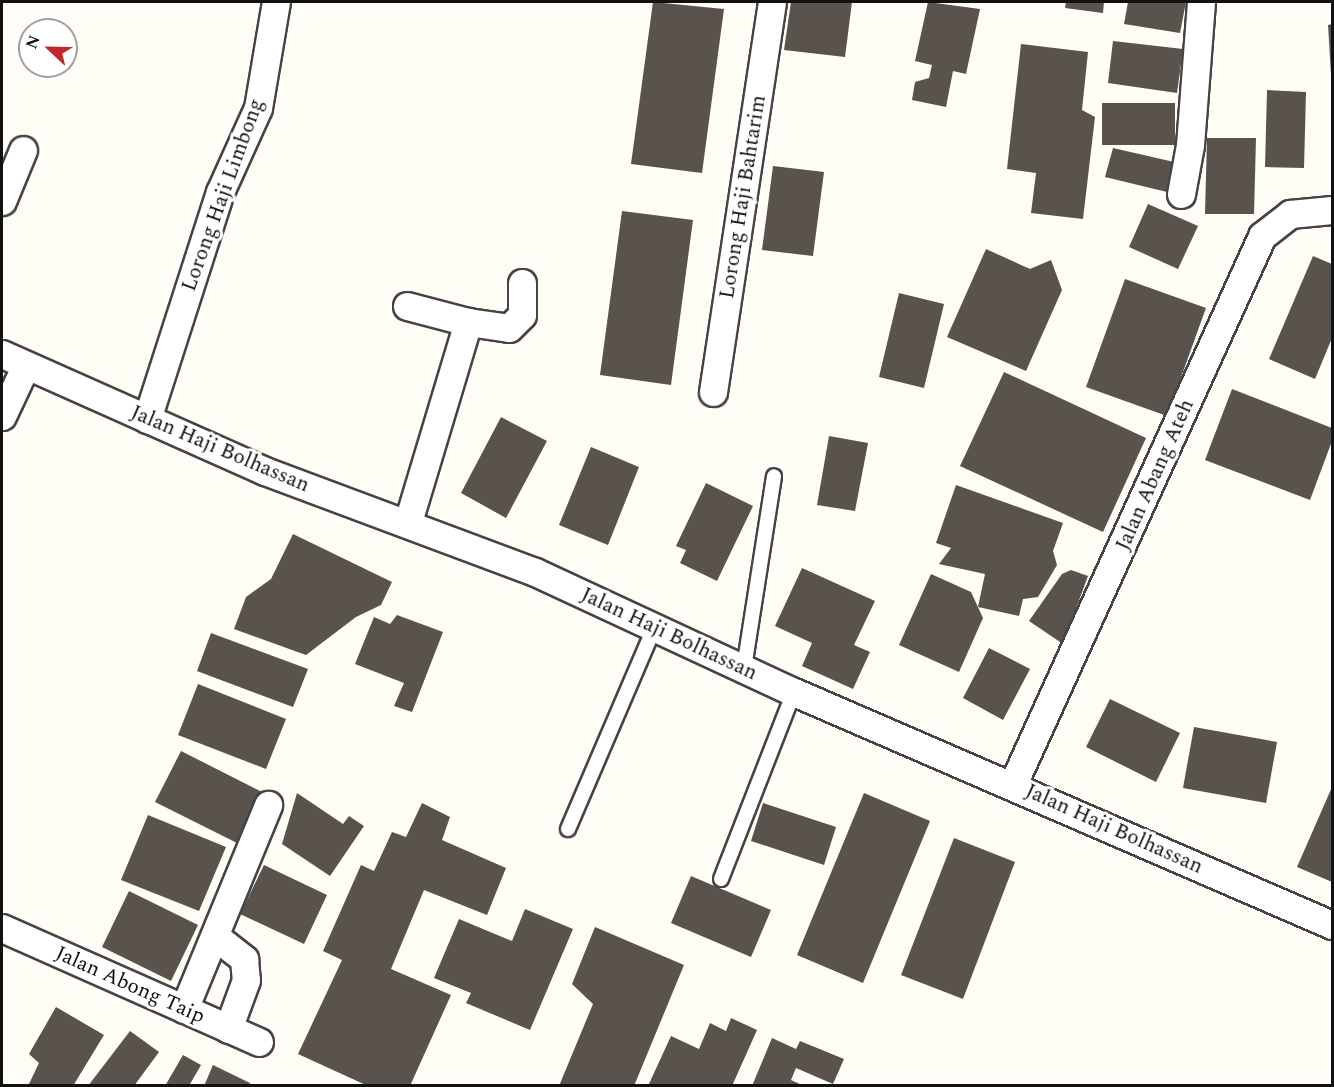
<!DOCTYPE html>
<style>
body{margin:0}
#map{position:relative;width:1334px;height:1087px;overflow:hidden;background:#fffdf5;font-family:Spectral,serif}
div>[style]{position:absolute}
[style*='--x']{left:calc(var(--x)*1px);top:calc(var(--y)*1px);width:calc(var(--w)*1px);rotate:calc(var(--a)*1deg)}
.building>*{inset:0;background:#5a524d}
.roads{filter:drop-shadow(2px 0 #444) drop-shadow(-2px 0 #444) drop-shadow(0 2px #444) drop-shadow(0 -2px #444)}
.service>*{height:14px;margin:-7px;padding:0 7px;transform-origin:7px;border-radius:7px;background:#fff}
.minor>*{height:27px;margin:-13.5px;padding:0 13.5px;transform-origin:13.5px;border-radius:13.5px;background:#fff}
span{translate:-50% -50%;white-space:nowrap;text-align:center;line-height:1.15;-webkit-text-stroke:6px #fff;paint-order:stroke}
.street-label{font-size:21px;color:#111}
.frame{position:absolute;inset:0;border:3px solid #111;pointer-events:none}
.north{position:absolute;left:18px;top:18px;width:60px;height:60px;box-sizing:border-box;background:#fff;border:2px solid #a0a0a0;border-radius:50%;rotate:292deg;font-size:16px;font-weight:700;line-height:24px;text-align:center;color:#111}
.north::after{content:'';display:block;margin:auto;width:21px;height:27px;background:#c4262e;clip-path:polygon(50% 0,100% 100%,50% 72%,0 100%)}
</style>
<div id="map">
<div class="building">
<div style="clip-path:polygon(653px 2px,724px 9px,702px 173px,631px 164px)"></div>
<div style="clip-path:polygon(791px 2px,852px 2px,845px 57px,784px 50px)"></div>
<div style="clip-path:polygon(928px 2px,980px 9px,966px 74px,953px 71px,946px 107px,912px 100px,915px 82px,929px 78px,932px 65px,915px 61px)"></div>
<div style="clip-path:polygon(1066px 2px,1104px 2px,1103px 13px,1065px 8px)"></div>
<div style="clip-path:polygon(1128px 2px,1186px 2px,1180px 33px,1124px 24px)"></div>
<div style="clip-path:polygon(1332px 24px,1332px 74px,1331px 74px,1328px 25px)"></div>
<div style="clip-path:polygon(1113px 41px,1183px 49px,1177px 93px,1108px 83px)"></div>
<div style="clip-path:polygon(1021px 44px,1088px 52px,1082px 110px,1095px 117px,1083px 219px,1031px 213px,1036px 173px,1007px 169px)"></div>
<div style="clip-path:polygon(1267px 90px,1306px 92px,1304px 168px,1265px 167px)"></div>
<div style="clip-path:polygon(1102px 103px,1175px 103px,1175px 145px,1102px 145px)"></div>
<div style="clip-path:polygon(1207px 138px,1256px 138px,1254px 214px,1205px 214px)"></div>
<div style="clip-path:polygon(1113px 148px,1174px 162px,1167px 192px,1105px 177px)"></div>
<div style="clip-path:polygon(773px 166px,824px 172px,813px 256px,762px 250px)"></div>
<div style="clip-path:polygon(1148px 204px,1198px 226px,1178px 269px,1129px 247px)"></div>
<div style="clip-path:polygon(622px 211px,693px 220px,671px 385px,600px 375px)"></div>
<div style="clip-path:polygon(986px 249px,1030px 269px,1051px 260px,1062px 290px,1026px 371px,947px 337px)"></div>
<div style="clip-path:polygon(1313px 256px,1332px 264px,1332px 338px,1315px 379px,1269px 359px)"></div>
<div style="clip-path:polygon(1125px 279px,1206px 308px,1167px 416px,1086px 387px)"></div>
<div style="clip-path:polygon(899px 293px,944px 304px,924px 388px,879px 377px)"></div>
<div style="clip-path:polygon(1004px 372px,1146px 438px,1103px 532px,960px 466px)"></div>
<div style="clip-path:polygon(1232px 389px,1332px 428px,1332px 441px,1310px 500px,1205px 460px)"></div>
<div style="clip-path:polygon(501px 417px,547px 441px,506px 518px,461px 493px)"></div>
<div style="clip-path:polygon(829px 436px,868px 443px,855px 511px,817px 505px)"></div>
<div style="clip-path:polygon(591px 447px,639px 467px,608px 545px,559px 525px)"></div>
<div style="clip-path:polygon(706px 483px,753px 506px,717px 581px,680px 563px,686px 550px,676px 546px)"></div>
<div style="clip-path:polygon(956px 485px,1063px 523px,1053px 551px,1057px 565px,1038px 597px,1023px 599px,1019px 616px,978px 607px,985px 574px,939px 564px,951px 548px,936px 543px)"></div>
<div style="clip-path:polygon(293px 534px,392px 582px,381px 605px,356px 617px,306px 655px,234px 629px,246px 597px,271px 579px)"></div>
<div style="clip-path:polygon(802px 568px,875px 601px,854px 645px,870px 652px,853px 689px,802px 666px,812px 643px,775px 626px)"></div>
<div style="clip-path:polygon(1071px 570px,1088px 576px,1063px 644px,1029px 621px,1062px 574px)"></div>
<div style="clip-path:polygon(931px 574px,971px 592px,983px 618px,959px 672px,899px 645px)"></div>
<div style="clip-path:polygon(397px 615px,443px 632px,412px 712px,394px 706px,404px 683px,355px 664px,374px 617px,390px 624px)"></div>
<div style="clip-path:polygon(211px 633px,308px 669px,293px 707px,197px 671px)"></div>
<div style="clip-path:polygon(989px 648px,1030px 669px,1003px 720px,963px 698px)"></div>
<div style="clip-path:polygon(198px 684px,286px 719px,266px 769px,178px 735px)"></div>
<div style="clip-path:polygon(1110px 699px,1180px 733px,1156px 782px,1086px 747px)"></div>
<div style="clip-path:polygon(1194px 727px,1277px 742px,1266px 803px,1183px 788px)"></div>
<div style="clip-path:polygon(181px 751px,262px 792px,237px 843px,155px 802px)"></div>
<div style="clip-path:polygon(1332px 787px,1332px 882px,1297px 867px)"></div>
<div style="clip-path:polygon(297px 793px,343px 824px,349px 816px,364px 826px,330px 876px,282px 844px)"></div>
<div style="clip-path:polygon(864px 793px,930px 821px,863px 983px,797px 955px)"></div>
<div style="clip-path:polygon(422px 803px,450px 817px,442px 840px,506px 868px,487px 915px,424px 890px,391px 969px,451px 995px,410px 1086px,368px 1086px,298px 1054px,342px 960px,323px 951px,361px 865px,374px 871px,392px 832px,406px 837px)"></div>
<div style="clip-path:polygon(763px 803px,836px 827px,824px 865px,751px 841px)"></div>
<div style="clip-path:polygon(148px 815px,226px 847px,199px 911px,121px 880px)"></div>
<div style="clip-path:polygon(954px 838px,1015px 862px,963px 999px,901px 975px)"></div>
<div style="clip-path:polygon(264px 865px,327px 895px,304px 944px,240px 914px)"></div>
<div style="clip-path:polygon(691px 876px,771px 910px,751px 957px,671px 923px)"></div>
<div style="clip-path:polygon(129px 891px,198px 925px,171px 981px,102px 947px)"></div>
<div style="clip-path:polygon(525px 909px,573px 929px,530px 1030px,466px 1003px,471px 993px,434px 978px,459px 919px,512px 941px)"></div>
<div style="clip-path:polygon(595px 927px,684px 965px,634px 1086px,559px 1086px,593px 1004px,572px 984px)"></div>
<div style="clip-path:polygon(56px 1007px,104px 1035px,73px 1086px,28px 1086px,39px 1063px,29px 1054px)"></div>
<div style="clip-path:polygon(731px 1018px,757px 1030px,732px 1086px,648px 1086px,671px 1036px,699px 1049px,710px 1023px,726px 1031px)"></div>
<div style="clip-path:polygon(130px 1031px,159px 1052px,134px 1086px,88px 1086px)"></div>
<div style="clip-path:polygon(772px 1038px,796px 1049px,800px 1041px,844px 1059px,833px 1084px,796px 1068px,791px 1080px,804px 1086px,752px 1086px)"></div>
<div style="clip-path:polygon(183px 1055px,201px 1065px,189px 1086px,165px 1086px)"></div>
<div style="clip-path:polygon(213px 1065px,250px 1083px,249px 1086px,204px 1086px)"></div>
</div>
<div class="roads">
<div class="service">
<div style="--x:744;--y:668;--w:194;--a:-81.1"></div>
<div style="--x:568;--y:829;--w:221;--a:-66.8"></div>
<div style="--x:721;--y:879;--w:201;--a:-68.7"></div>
</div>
<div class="minor">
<div style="--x:1181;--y:194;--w:50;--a:-79.6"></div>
<div style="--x:1190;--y:145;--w:143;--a:-85.6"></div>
<div style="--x:2;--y:201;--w:55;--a:-67.6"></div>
<div style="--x:407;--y:306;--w:63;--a:14.7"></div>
<div style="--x:468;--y:322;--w:41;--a:8.3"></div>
<div style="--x:509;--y:328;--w:18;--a:-45"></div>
<div style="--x:522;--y:315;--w:32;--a:-90"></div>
<div style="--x:2;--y:354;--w:288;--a:24"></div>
<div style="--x:265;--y:471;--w:288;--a:20.5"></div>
<div style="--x:535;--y:572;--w:285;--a:24.9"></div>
<div style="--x:794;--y:692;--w:586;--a:23.42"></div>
<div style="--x:713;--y:392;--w:394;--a:-81.4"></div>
<div style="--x:2;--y:416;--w:56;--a:-64.8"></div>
<div style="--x:147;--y:419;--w:238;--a:-72.2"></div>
<div style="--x:220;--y:192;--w:92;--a:-65.7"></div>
<div style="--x:258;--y:108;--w:108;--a:-80.4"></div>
<div style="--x:408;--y:522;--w:209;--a:-73.3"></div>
<div style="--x:1013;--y:784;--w:602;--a:-65.56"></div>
<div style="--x:1262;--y:236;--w:36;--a:-38"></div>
<div style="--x:1290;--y:214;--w:42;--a:-5.4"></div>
<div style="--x:2;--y:928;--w:281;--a:23.9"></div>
<div style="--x:216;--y:937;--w:36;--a:38"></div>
<div style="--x:244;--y:959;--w:21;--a:85"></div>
<div style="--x:246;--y:980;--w:52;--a:110.2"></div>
<div style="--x:184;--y:1009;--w:221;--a:-67.6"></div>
</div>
</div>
<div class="street-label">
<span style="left:223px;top:195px;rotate:-70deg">Lorong Haji Limbong</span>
<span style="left:743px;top:197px;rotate:-81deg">Lorong Haji Bahtarim</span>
<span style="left:220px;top:449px;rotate:23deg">Jalan Haji Bolhassan</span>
<span style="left:1155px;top:475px;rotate:-66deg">Jalan Abang Ateh</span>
<span style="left:669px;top:634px;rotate:25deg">Jalan Haji Bolhassan</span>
<span style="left:1114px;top:829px;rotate:24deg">Jalan Haji Bolhassan</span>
<span style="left:130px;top:985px;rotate:24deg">Jalan Abong Taip</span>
</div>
<div class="frame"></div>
<div class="north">N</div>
</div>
